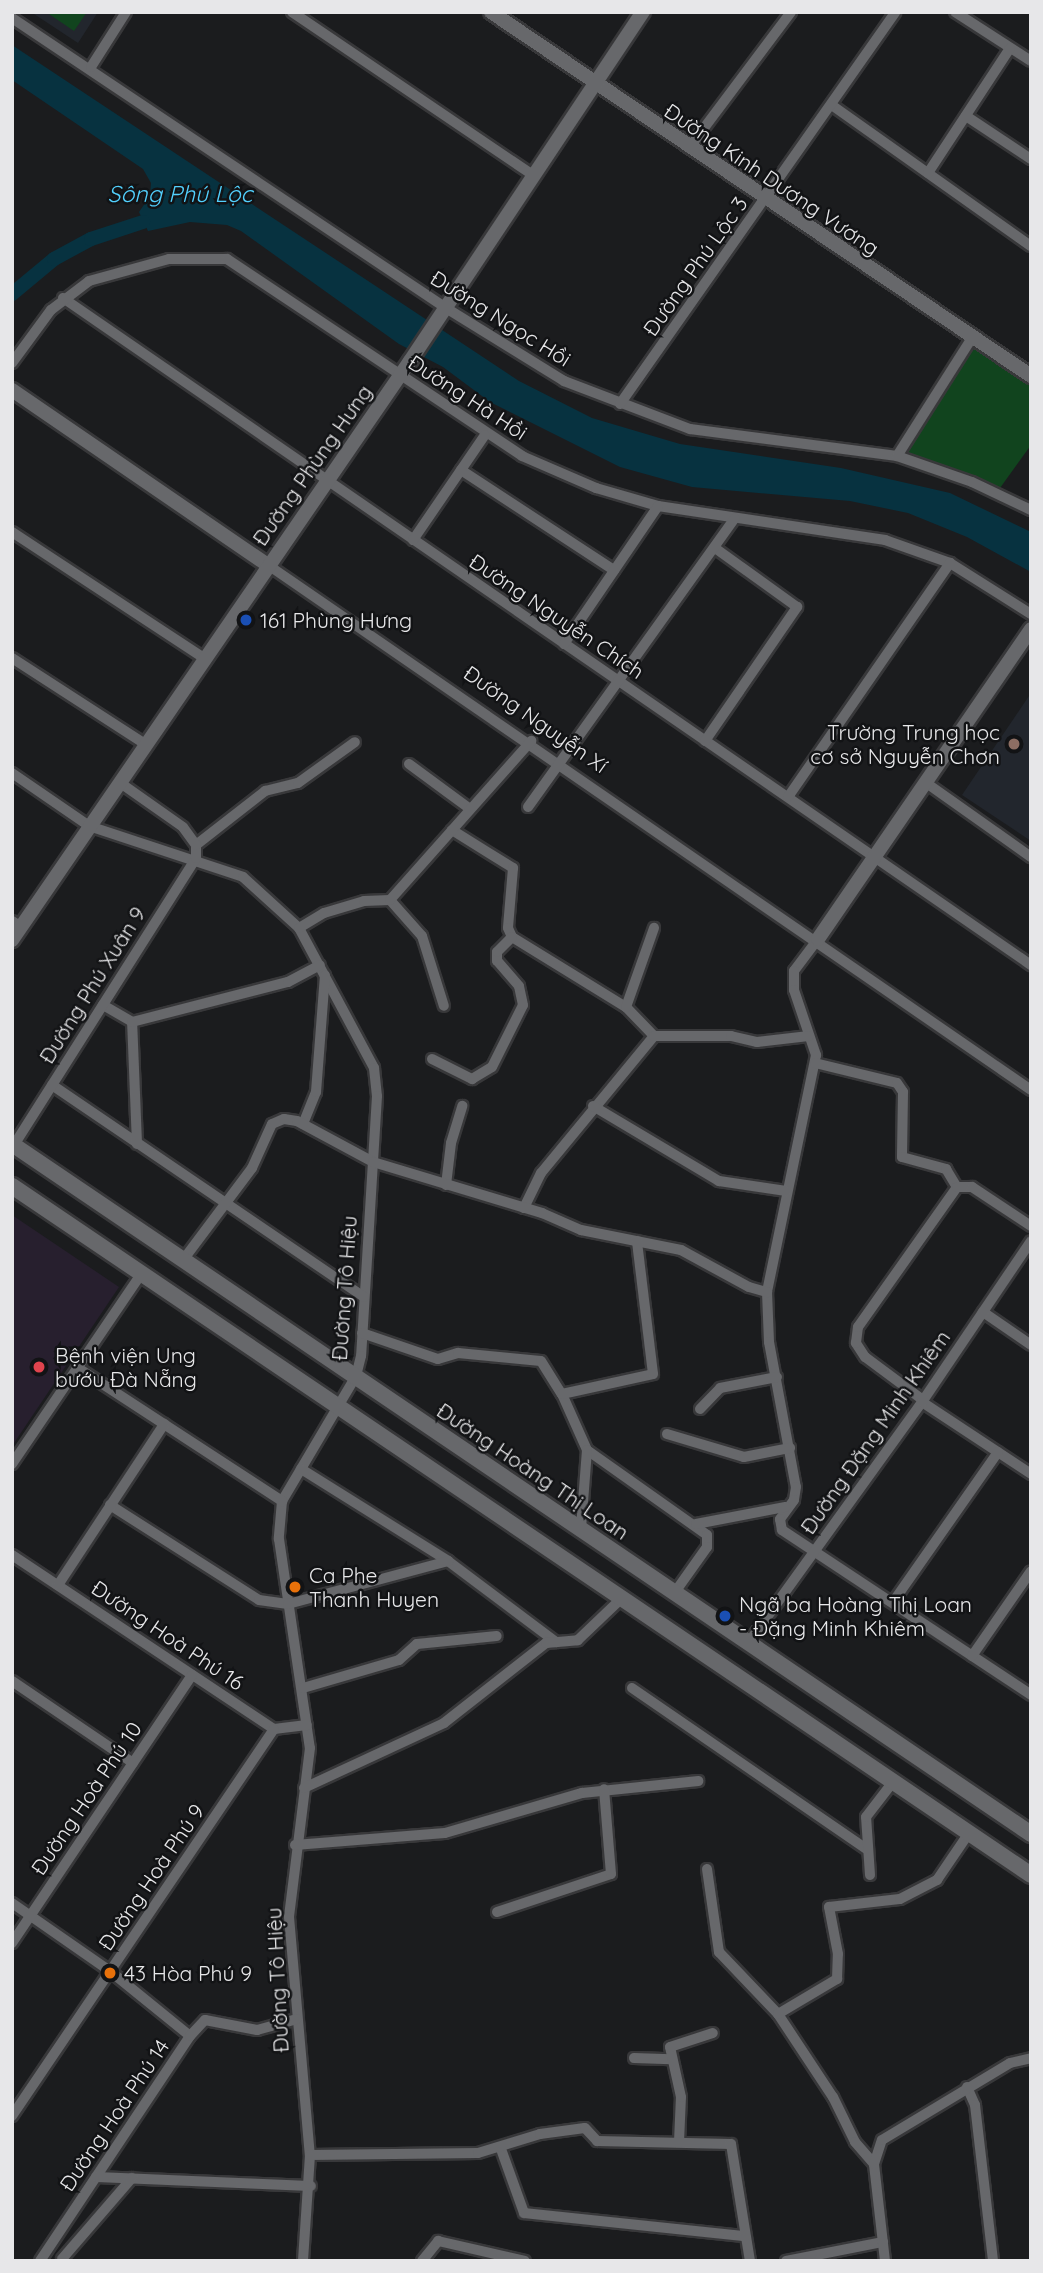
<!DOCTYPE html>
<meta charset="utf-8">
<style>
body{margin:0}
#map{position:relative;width:1043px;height:2273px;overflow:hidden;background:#1b1c1e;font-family:Quicksand,sans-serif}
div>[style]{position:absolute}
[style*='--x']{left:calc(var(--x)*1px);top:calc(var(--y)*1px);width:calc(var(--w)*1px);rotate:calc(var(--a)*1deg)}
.built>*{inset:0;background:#22262d}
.medical>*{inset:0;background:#271f2e}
.green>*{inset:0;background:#11441e}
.water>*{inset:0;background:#073240}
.canal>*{height:14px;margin:-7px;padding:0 7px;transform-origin:7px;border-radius:7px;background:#073240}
.roads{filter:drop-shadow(2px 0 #38383a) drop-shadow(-2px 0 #38383a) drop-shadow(0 2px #38383a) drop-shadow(0 -2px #38383a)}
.minor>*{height:10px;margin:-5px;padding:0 5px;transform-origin:5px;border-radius:5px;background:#67686b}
.tertiary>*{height:14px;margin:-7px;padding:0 7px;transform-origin:7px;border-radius:7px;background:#67686b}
.secondary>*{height:16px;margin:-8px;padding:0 8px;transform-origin:8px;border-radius:8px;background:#67686b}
.dots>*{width:19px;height:19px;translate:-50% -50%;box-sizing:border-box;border:4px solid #121315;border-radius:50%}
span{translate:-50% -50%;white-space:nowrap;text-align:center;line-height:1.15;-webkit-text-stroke:5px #121315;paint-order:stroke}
.street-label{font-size:21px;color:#e7e7e9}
.poi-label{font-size:21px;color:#e7e7e9}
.left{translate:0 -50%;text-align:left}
.right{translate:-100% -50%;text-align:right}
.water-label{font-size:23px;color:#52d0fd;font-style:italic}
.frame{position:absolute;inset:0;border:14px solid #e7e7e9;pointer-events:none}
</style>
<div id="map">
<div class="built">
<div style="clip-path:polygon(31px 12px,98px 12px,78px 43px)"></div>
<div style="clip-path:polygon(1031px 693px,1031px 841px,962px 795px)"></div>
</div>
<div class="medical">
<div style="clip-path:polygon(12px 1215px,119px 1287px,12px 1446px)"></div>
</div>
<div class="green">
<div style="clip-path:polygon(46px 12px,87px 12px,74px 31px)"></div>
<div style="clip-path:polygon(972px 338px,1031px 382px,1031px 445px,1000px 488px,897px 456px)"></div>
</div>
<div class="water">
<div style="clip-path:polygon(12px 45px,519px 381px,592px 418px,680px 444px,841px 468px,950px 493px,1031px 532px,1031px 572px,967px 537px,908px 513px,850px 501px,692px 487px,620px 467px,490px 402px,443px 367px,399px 344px,241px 231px,227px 225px,190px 222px,148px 231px,139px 212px,150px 196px,151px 183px,143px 169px,12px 80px)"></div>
</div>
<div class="canal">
<div style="--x:12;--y:294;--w:55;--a:-39.8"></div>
<div style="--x:54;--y:259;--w:42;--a:-28.4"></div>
<div style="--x:91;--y:239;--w:55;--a:-18.1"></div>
</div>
<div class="roads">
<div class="minor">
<div style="--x:292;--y:12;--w:292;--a:34.1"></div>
<div style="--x:955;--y:12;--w:90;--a:32.8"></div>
<div style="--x:12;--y:18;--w:522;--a:33.75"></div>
<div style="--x:446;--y:308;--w:139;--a:31.7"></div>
<div style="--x:564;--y:381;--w:135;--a:20.9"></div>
<div style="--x:690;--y:429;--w:209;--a:7.4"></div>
<div style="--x:897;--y:456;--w:79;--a:19.1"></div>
<div style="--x:972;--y:482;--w:65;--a:25.4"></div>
<div style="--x:91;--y:67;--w:65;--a:-57.5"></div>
<div style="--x:833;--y:106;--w:242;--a:35.3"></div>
<div style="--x:966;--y:116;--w:78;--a:33.5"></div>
<div style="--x:689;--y:148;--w:170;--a:-53.1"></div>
<div style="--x:928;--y:173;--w:149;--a:-56.7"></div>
<div style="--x:63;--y:298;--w:1176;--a:34.57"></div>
<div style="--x:12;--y:363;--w:66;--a:-53.7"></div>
<div style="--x:51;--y:310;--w:48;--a:-37.3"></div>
<div style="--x:89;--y:281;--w:83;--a:-15.4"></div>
<div style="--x:169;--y:259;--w:58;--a:0"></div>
<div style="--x:227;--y:259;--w:355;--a:33.7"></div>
<div style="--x:522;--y:456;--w:81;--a:23.4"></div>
<div style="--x:596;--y:488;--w:65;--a:16.2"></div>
<div style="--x:658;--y:506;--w:230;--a:8.5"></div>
<div style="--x:885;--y:540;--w:69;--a:19.5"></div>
<div style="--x:950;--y:563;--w:96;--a:32.2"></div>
<div style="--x:620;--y:404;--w:479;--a:-54.9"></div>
<div style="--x:897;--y:456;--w:140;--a:-57.6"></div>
<div style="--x:461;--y:470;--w:183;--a:33.2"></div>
<div style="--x:12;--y:532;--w:230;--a:33.3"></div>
<div style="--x:413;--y:540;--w:127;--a:-55.6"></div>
<div style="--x:268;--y:565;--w:926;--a:34.53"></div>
<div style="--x:564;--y:644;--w:167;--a:-55.7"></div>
<div style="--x:12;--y:658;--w:158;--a:32.9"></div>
<div style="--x:705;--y:741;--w:163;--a:-55.5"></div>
<div style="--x:797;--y:607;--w:101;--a:-144.3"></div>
<div style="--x:409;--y:764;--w:76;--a:36.4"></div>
<div style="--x:12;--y:773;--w:93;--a:34.5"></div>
<div style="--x:89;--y:826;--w:162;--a:18.3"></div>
<div style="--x:243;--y:877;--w:76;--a:42.3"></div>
<div style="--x:299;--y:928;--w:159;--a:61.8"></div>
<div style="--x:374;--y:1068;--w:28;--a:84"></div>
<div style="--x:377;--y:1096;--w:260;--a:93.5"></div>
<div style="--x:361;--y:1356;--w:21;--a:104"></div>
<div style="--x:356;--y:1376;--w:145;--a:120.6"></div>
<div style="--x:282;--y:1501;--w:38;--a:95"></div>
<div style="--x:279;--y:1539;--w:211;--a:81.6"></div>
<div style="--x:310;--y:1748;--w:170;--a:97.1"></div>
<div style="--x:289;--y:1917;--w:239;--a:85"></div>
<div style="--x:310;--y:2155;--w:106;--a:93.8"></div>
<div style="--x:925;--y:782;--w:130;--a:35.3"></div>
<div style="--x:788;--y:797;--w:285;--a:-55.3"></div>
<div style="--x:528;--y:807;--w:355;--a:-54.4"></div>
<div style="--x:452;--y:830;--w:72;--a:31.9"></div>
<div style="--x:513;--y:868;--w:60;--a:94.8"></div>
<div style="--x:508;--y:928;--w:10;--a:66"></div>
<div style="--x:512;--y:937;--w:134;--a:31.6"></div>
<div style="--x:626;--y:1007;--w:40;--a:46"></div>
<div style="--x:654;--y:1036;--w:178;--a:129.5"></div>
<div style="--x:541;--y:1173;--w:39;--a:116"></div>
<div style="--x:196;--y:845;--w:88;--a:-38"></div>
<div style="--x:265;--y:791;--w:34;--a:-14"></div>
<div style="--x:298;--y:783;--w:70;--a:-35.7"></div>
<div style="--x:390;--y:900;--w:48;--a:48.4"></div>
<div style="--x:422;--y:936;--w:73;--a:72.6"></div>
<div style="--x:12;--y:921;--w:11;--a:34"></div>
<div style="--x:299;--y:928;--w:29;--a:-31"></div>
<div style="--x:324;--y:913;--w:42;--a:-16.7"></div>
<div style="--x:364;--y:901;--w:26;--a:-2"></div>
<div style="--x:390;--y:900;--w:213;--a:-48.4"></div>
<div style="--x:818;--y:939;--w:40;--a:127"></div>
<div style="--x:794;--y:971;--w:19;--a:90"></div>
<div style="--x:794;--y:990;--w:69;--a:71.3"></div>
<div style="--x:816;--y:1055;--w:242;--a:101.7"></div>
<div style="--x:767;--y:1292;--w:50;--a:87.7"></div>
<div style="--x:769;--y:1342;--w:147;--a:79.5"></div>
<div style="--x:796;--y:1487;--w:13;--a:99"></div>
<div style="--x:794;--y:1500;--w:24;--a:126"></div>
<div style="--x:780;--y:1519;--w:11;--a:80"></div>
<div style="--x:782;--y:1530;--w:299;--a:33.5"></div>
<div style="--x:103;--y:1005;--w:34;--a:30"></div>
<div style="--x:626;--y:1007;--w:84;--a:-70.5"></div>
<div style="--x:654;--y:1036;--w:77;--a:0"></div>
<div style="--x:731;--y:1036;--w:27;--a:13"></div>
<div style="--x:757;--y:1042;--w:52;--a:-6.6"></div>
<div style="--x:432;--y:1059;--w:45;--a:26.6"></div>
<div style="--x:472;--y:1079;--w:23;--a:-31"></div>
<div style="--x:492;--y:1067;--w:69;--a:-63.4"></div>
<div style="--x:523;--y:1005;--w:19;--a:-102"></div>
<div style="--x:519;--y:986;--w:33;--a:-131"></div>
<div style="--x:497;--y:961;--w:9;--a:-90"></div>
<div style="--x:497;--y:952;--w:21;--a:-45"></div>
<div style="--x:815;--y:1063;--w:84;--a:13.7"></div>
<div style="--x:897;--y:1083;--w:11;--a:56"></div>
<div style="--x:903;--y:1092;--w:65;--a:90.9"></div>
<div style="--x:902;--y:1157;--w:46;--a:15.3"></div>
<div style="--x:946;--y:1169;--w:21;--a:59"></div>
<div style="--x:52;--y:1085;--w:377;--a:34.2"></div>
<div style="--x:593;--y:1106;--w:147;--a:30.8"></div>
<div style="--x:719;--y:1181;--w:68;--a:8.5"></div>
<div style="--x:303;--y:1124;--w:35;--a:-68"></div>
<div style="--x:316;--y:1092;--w:117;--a:-85.6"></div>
<div style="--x:137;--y:1144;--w:122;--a:-92.3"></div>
<div style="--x:132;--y:1022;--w:161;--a:-14.4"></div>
<div style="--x:288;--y:982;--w:36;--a:-28"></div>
<div style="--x:14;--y:1145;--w:340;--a:-57.6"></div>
<div style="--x:196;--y:858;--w:13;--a:-90"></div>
<div style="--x:196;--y:845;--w:22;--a:-126"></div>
<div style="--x:183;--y:827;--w:78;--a:-144.9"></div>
<div style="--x:446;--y:1185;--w:42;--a:-83.2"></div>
<div style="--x:451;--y:1143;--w:39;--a:-73"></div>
<div style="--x:183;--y:1260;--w:115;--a:-53.1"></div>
<div style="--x:252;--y:1168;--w:48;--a:-65.6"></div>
<div style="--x:272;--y:1124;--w:13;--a:-23"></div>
<div style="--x:284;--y:1119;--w:13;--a:9"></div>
<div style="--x:297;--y:1121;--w:86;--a:28.3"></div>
<div style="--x:373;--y:1162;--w:177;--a:16.8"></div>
<div style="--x:542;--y:1213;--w:43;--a:23.6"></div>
<div style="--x:581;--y:1230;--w:102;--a:11.3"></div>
<div style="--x:681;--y:1250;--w:77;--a:28.6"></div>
<div style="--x:749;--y:1287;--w:19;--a:16"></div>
<div style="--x:983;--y:1312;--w:58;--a:34.5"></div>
<div style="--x:362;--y:1333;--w:80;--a:18.9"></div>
<div style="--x:438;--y:1359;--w:21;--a:-17"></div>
<div style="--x:458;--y:1353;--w:83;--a:5.5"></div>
<div style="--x:541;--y:1361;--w:39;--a:58"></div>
<div style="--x:562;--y:1394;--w:61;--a:65.9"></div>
<div style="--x:587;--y:1450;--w:147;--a:35.3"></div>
<div style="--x:707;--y:1535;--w:12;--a:90"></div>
<div style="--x:707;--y:1547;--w:55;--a:125.4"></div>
<div style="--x:78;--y:1368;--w:244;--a:33.1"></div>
<div style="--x:562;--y:1394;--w:93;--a:-12.4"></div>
<div style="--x:653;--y:1374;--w:134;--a:-96.9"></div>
<div style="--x:923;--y:1400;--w:72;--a:-143.4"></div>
<div style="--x:865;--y:1357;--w:17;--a:-123"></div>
<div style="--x:856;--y:1343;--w:16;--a:-83"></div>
<div style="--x:858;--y:1327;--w:171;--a:-54.7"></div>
<div style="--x:957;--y:1187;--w:15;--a:0"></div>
<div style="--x:972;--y:1187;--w:71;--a:33.5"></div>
<div style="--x:922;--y:1402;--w:131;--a:33.4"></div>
<div style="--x:700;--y:1409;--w:29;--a:-46"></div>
<div style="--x:720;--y:1388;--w:58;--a:-10.9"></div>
<div style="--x:667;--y:1434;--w:80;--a:16.6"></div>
<div style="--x:744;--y:1457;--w:47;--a:-11.1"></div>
<div style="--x:12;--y:1464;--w:231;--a:-55.8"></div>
<div style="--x:301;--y:1469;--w:173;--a:32"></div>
<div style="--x:448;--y:1561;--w:135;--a:36.9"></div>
<div style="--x:110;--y:1505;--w:177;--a:32.5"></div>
<div style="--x:259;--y:1600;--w:29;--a:8"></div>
<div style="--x:288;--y:1604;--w:166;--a:-15"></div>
<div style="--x:696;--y:1524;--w:91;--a:-10.8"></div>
<div style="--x:581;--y:1528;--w:78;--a:-85.6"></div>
<div style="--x:12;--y:1555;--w:315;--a:33.6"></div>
<div style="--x:274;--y:1729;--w:33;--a:-7"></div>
<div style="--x:58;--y:1585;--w:193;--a:-56.6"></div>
<div style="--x:893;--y:1602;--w:183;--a:-55"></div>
<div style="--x:749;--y:1642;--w:296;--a:-54.2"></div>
<div style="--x:922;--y:1402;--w:194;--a:-55.9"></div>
<div style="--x:972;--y:1656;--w:103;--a:-55.2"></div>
<div style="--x:12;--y:1681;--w:146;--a:34.1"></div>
<div style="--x:303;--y:1688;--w:100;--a:-16.3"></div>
<div style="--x:399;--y:1660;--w:24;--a:-42"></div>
<div style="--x:417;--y:1644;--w:80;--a:-5.7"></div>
<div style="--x:632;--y:1688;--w:286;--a:34.5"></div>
<div style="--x:304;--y:1788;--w:154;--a:-24.9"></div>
<div style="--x:444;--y:1723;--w:130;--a:-38.1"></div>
<div style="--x:546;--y:1643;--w:32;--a:-5"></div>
<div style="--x:578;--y:1640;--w:61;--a:-43.7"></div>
<div style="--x:295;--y:1845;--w:150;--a:-4.6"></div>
<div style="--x:445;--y:1833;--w:143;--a:-16.3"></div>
<div style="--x:582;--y:1793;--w:117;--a:-5.9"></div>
<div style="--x:707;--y:1869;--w:84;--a:81.8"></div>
<div style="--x:719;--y:1952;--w:86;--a:46.4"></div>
<div style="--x:778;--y:2014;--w:100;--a:56.5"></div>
<div style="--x:833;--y:2097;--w:50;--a:63.9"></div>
<div style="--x:855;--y:2142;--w:29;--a:49"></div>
<div style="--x:870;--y:1875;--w:58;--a:-93.9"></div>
<div style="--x:866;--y:1817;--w:44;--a:-52.4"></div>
<div style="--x:12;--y:1903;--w:119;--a:34.8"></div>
<div style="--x:110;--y:1971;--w:103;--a:39.1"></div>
<div style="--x:190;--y:2036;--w:270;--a:123.7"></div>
<div style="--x:497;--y:1912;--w:120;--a:-18.4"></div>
<div style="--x:611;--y:1874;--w:85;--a:-94.7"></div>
<div style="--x:12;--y:1943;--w:323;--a:-56.1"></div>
<div style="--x:778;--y:2014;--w:69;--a:-30.7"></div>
<div style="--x:837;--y:1979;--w:25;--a:-88"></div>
<div style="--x:838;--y:1954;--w:48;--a:-100.8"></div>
<div style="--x:829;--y:1907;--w:71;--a:-6.4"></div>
<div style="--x:900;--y:1899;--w:42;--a:-27.2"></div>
<div style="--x:937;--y:1880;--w:57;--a:-55.8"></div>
<div style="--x:190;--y:2036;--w:22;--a:-47"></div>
<div style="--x:205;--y:2020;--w:53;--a:10.9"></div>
<div style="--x:257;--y:2030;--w:41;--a:-15.4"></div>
<div style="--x:634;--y:2058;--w:37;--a:2"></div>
<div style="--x:967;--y:2087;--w:20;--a:66"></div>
<div style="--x:975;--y:2105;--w:157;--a:83.4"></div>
<div style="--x:12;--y:2116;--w:467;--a:-55.9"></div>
<div style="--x:679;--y:2142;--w:45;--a:-87.5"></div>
<div style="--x:681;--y:2097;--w:51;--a:-102.4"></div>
<div style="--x:670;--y:2047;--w:45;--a:-18"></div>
<div style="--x:501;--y:2149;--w:68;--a:70.2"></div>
<div style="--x:524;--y:2213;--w:220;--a:6"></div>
<div style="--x:310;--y:2155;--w:168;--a:-0.7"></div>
<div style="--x:478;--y:2153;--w:65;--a:-17"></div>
<div style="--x:540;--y:2134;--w:45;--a:-7.6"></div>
<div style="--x:585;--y:2128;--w:18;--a:47"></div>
<div style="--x:597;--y:2141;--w:134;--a:1.3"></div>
<div style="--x:731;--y:2144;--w:119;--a:80.8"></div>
<div style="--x:96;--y:2177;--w:215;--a:2.4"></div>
<div style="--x:62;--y:2259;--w:107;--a:-49.2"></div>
<div style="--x:422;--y:2261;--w:26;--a:-51"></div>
<div style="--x:438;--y:2241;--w:89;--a:12.9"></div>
<div style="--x:786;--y:2261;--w:99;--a:-11.1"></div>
<div style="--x:885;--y:2261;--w:98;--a:-96.5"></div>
<div style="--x:874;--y:2164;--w:25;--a:-72"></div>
<div style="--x:882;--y:2140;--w:149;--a:-31"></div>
<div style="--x:1010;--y:2063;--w:22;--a:-13"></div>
</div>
<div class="tertiary">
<div style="--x:491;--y:12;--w:651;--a:33.98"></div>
<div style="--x:12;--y:390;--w:310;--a:34.4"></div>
<div style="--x:818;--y:939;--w:376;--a:-55.5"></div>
<div style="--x:12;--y:940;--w:703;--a:-55.5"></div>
<div style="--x:410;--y:361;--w:420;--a:-56.3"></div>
</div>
<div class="secondary">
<div style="--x:12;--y:1144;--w:1231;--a:34.1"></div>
<div style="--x:12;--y:1186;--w:1230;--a:34.06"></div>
</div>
</div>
<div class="dots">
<div style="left:246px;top:620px;background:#1a4fb4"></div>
<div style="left:1014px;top:744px;background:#8d6e63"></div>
<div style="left:39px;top:1367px;background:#e0444e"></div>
<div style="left:295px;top:1587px;background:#e8710a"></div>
<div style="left:725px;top:1616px;background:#1a4fb4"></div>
<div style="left:110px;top:1973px;background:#e8710a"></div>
</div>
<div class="street-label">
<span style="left:772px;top:179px;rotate:34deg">Đường Kinh Dương Vương</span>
<span style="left:695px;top:266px;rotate:-55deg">Đường Phú Lộc 3</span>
<span style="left:501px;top:318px;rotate:32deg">Đường Ngọc Hồi</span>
<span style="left:468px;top:397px;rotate:33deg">Đường Hà Hồi</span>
<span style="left:312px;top:465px;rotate:-55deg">Đường Phùng Hưng</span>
<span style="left:557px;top:616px;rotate:34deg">Đường Nguyễn Chích</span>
<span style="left:536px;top:719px;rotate:35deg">Đường Nguyễn Xí</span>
<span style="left:92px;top:985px;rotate:-58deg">Đường Phú Xuân 9</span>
<span style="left:344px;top:1288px;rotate:-86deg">Đường Tô Hiệu</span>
<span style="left:875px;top:1432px;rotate:-55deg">Đường Đặng Minh Khiêm</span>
<span style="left:533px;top:1471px;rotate:34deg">Đường Hoàng Thị Loan</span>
<span style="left:168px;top:1635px;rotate:34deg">Đường Hoà Phú 16</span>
<span style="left:86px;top:1798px;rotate:-56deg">Đường Hoà Phú 10</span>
<span style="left:151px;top:1877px;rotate:-56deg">Đường Hoà Phú 9</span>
<span style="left:277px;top:1980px;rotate:-93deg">Đường Tô Hiệu</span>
<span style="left:114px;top:2115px;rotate:-56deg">Đường Hoà Phú 14</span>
</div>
<div class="poi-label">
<span class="left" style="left:260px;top:620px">161 Phùng Hưng</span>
<span class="right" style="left:1000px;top:744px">Trường Trung học<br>cơ sở Nguyễn Chơn</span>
<span class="left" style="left:55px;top:1367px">Bệnh viện Ung<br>bướu Đà Nẵng</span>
<span class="left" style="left:309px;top:1587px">Ca Phe<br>Thanh Huyen</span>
<span class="left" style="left:739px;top:1616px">Ngã ba Hoàng Thị Loan<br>- Đặng Minh Khiêm</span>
<span class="left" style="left:124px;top:1973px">43 Hòa Phú 9</span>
</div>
<div class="water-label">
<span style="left:180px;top:194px">Sông Phú Lộc</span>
</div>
<div class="frame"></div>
</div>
